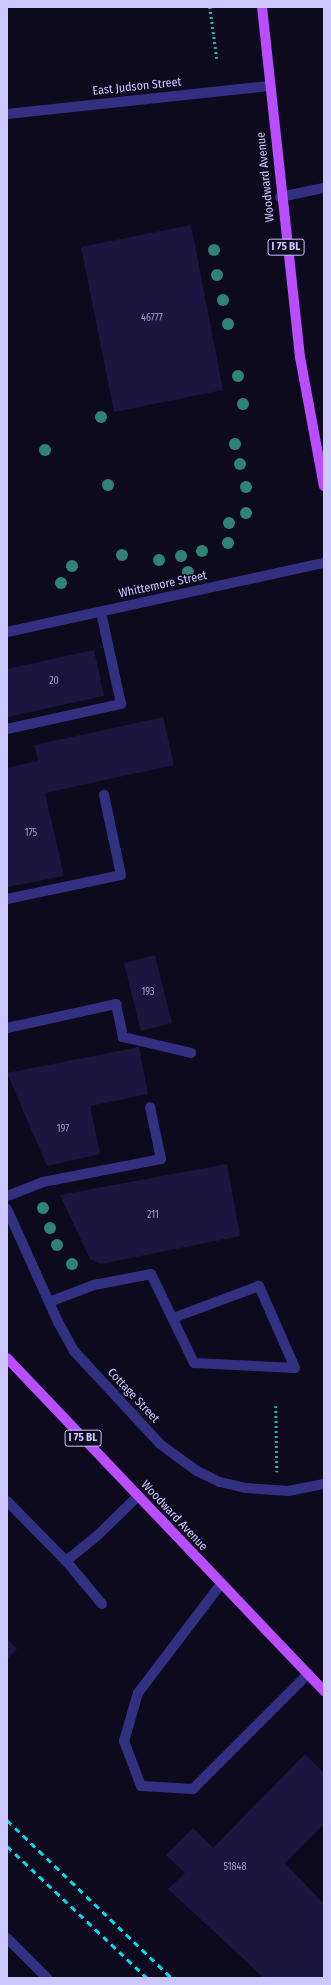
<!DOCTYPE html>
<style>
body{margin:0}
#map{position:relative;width:331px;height:1985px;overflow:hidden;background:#0d0a1e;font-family:"Fira Sans Condensed",sans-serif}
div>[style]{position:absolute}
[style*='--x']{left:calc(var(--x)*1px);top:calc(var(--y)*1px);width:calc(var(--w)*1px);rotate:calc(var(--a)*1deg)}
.building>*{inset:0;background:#1c1540}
.path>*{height:2.5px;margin-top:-1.25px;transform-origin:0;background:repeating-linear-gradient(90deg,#23b7aa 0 2px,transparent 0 5px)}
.service>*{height:10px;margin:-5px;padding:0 5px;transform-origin:5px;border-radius:5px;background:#323181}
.minor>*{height:10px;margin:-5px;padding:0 5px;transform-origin:5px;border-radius:5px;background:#323181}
.primary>*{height:10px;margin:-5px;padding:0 5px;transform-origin:5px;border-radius:5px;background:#b84eff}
.rail>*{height:3px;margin-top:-1.5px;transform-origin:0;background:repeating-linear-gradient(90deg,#00dff2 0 6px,transparent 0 11px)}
.trees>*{width:12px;height:12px;margin:-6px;border-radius:50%;background:#2f8475}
span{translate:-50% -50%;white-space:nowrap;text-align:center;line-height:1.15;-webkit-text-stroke:3px #0d0a1e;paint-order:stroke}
.number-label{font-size:10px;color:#a09acf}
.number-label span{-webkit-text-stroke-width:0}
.shield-label span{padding:1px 3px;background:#0d0a1e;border:1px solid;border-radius:3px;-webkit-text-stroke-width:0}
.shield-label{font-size:11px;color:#ccc7ff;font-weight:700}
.street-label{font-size:12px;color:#ccc7ff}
.frame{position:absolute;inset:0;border:8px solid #ccc7ff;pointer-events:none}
</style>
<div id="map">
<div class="building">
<div style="clip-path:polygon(191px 225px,223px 390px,114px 412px,81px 247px)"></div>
<div style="clip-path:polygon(94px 650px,104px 696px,7px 717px,7px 669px)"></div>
<div style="clip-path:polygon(163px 717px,174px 765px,45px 793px,64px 876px,7px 887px,7px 768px,38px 761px,35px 745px)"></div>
<div style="clip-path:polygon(155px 955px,172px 1023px,141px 1031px,124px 963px)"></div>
<div style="clip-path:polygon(139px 1047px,148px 1094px,90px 1106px,100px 1154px,47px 1166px,7px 1073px)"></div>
<div style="clip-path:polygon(227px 1164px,240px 1236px,101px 1264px,90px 1259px,60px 1195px)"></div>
<div style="clip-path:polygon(7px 1639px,17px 1649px,7px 1659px)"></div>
<div style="clip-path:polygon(305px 1754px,324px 1773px,324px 1824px,285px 1863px,324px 1904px,324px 1978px,264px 1978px,168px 1889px,185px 1873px,166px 1855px,193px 1828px,213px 1848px)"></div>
</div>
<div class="path">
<div style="--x:210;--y:7;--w:52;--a:82.3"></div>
<div style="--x:276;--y:1406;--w:66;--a:89.1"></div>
</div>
<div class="service">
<div style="--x:7;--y:729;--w:117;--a:-12.4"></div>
<div style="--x:121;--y:704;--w:94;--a:-102.3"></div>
<div style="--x:7;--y:899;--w:116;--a:-11.9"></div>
<div style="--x:121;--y:875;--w:82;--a:-102"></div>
<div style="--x:7;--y:1028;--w:112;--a:-12.4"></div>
<div style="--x:116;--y:1004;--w:34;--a:78"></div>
<div style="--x:123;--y:1037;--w:70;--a:13.2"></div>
<div style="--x:7;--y:1196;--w:39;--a:-21"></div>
<div style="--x:43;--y:1182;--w:120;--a:-11"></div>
<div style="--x:161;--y:1159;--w:53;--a:-101.9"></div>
<div style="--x:49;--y:1302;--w:48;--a:-20.7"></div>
<div style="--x:94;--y:1285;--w:58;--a:-10.9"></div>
<div style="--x:151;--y:1274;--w:99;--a:64.2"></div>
<div style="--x:194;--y:1363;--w:101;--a:2.8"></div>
<div style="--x:295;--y:1368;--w:90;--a:-113.7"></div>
<div style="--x:259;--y:1286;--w:92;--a:159.6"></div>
<div style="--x:7;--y:1501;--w:84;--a:45.5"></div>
<div style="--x:221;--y:1584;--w:137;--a:127.3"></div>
<div style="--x:138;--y:1693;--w:50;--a:106.3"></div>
<div style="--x:124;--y:1741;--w:48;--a:69.3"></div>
<div style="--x:141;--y:1786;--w:52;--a:3.3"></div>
<div style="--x:193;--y:1789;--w:163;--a:-45"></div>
<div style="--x:102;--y:1604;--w:56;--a:-129.9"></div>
<div style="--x:66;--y:1561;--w:41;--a:-39.1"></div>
<div style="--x:98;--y:1535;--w:56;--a:-44.3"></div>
<div style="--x:7;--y:1938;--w:57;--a:45"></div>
</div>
<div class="minor">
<div style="--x:7;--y:114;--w:264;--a:-6.1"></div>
<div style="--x:280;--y:197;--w:45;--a:-11.6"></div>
<div style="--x:7;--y:632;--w:324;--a:-12.3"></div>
<div style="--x:7;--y:1209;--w:124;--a:65.7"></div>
<div style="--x:58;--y:1322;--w:33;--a:61"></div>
<div style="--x:74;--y:1351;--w:127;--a:47.2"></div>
<div style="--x:160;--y:1444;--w:46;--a:36.1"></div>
<div style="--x:197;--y:1471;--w:25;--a:26"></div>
<div style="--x:220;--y:1482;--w:27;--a:13"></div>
<div style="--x:246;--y:1488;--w:42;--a:4.1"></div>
<div style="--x:288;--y:1491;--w:37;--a:-11"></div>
</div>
<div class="primary">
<div style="--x:262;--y:7;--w:352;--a:83.8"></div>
<div style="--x:300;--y:357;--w:131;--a:79.5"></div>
<div style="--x:7;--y:1358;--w:460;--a:46.4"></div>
</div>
<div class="rail">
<div style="--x:7;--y:1820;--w:228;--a:43.8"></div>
<div style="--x:7;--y:1846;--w:192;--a:43.3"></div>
</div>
<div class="trees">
<div style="left:214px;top:250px"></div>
<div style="left:217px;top:275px"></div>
<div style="left:223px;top:300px"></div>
<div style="left:228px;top:324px"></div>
<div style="left:238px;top:376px"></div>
<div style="left:243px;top:404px"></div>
<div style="left:101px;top:417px"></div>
<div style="left:235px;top:444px"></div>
<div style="left:45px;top:450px"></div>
<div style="left:240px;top:464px"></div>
<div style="left:108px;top:485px"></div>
<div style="left:246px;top:487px"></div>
<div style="left:246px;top:513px"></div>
<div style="left:229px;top:523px"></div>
<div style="left:228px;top:543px"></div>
<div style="left:202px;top:551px"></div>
<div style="left:122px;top:555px"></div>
<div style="left:181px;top:556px"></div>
<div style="left:159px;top:560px"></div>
<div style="left:72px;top:566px"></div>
<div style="left:188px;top:572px"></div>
<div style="left:61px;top:583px"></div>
<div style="left:43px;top:1208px"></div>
<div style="left:50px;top:1228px"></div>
<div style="left:57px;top:1245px"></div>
<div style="left:72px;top:1264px"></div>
</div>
<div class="number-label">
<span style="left:152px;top:319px">46777</span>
<span style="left:54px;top:682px">20</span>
<span style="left:31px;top:834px">175</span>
<span style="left:148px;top:993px">193</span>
<span style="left:63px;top:1130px">197</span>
<span style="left:153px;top:1216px">211</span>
<span style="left:235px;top:1868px">51848</span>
</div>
<div class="shield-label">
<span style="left:286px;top:247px">I 75 BL</span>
<span style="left:83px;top:1438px">I 75 BL</span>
</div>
<div class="street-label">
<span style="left:137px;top:87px;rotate:-6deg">East Judson Street</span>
<span style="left:266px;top:177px;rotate:-96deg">Woodward Avenue</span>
<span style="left:163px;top:585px;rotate:-12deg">Whittemore Street</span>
<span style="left:133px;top:1396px;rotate:47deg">Cottage Street</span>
<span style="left:174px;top:1516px;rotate:47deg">Woodward Avenue</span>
</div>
<div class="frame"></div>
</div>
